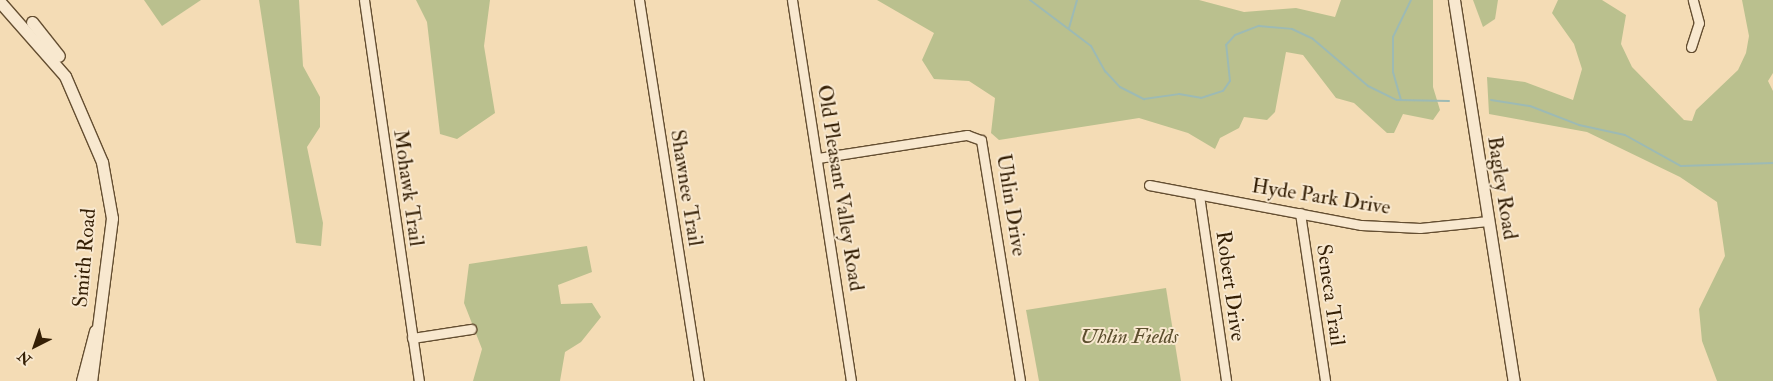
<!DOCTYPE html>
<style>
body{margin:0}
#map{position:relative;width:1773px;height:381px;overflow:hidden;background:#f4dcb5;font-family:"IM FELL Double Pica",serif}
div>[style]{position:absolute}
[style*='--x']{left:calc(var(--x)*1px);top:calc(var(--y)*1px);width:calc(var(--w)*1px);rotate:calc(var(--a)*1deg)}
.green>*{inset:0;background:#bac08e}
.stream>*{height:2px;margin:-1px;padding:0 1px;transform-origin:1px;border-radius:1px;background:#9dbab4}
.roads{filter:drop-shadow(1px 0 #644e31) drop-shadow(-1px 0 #644e31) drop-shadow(0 1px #644e31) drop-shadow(0 -1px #644e31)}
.street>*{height:9px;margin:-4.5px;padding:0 4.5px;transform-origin:4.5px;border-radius:4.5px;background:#f8e8cf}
.secondary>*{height:11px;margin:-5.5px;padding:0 5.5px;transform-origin:5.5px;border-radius:5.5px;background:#f8e8cf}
span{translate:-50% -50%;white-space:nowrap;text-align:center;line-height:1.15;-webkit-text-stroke:4px #f8e8cf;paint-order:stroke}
.street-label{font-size:21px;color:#341f05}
.park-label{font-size:21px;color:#5c4f2e;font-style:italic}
.north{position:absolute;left:10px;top:321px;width:50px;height:50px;-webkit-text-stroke:4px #f8e8cf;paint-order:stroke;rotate:221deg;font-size:14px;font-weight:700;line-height:20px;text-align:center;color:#341f05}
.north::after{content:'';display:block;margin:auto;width:18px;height:22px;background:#341f05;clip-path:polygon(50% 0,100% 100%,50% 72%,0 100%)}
</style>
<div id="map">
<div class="green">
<div style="clip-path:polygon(144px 0,201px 0,162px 26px)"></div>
<div style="clip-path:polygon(259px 0,299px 0,303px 66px,320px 97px,320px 127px,307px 147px,323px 223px,321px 246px,296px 243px)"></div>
<div style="clip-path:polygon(416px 0,490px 0,484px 46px,495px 113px,457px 139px,440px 134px,427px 22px)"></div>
<div style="clip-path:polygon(877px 0,1199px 0,1244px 12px,1296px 8px,1335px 17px,1341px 0,1433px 0,1433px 87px,1440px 110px,1433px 120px,1403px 114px,1394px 133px,1387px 133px,1354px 103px,1336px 98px,1303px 55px,1286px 52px,1275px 112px,1267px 120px,1244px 117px,1239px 128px,1220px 138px,1215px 149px,1188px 133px,1139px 118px,999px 140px,991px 133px,995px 98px,969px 81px,934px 79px,922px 60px,934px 33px)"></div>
<div style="clip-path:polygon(1473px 0,1498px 0,1495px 19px,1483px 27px)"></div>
<div style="clip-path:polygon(1558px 0,1602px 0,1626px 15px,1621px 44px,1632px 67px,1684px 120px,1692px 121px,1696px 110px,1738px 70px,1746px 53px,1749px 36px,1742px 0,1773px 0,1773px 73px,1768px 81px,1773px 91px,1773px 381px,1717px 381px,1702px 341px,1699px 309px,1725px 256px,1717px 202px,1680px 177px,1587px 132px,1489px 114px,1487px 77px,1525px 82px,1573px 100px,1582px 69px,1574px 44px,1552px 13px)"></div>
<div style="clip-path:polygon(587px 246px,592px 272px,558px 285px,561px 304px,592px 303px,601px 317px,581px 342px,565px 352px,560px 381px,473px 381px,482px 349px,464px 303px,469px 264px)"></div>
<div style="clip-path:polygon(1166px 288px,1181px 381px,1039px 381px,1026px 310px)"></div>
</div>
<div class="stream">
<div style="--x:1030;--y:0;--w:76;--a:37"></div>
<div style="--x:1091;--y:46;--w:29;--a:61"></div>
<div style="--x:1105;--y:71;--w:22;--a:47"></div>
<div style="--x:1120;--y:87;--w:27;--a:27"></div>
<div style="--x:1144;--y:99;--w:35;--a:-8"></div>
<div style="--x:1179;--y:94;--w:22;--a:10"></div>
<div style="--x:1201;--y:98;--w:23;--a:-18"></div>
<div style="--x:1223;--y:91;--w:12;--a:-55"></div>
<div style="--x:1230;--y:81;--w:36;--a:-96"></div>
<div style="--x:1226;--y:45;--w:13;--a:-48"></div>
<div style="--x:1235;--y:35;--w:26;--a:-21"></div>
<div style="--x:1259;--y:26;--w:33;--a:5"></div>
<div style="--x:1292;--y:29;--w:23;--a:25"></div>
<div style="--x:1313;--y:39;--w:72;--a:40.5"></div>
<div style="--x:1368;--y:86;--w:32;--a:26"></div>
<div style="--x:1397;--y:100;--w:52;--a:1.1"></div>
<div style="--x:1069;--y:28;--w:29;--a:-74"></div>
<div style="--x:1401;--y:100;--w:29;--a:-106"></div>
<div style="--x:1393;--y:72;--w:35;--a:-90"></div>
<div style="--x:1393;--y:37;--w:41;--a:-64.1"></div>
<div style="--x:1491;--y:100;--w:39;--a:9"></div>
<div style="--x:1530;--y:106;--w:53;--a:21.2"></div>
<div style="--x:1579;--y:125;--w:47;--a:12.3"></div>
<div style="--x:1625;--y:135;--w:64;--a:29"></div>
<div style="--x:1681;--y:166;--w:92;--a:-1.9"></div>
</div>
<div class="roads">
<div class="street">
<div style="--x:364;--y:0;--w:385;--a:81.8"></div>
<div style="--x:639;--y:0;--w:386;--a:81.1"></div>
<div style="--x:792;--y:0;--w:386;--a:81.2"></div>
<div style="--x:1691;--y:47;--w:25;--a:-72"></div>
<div style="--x:1699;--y:23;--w:24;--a:-105"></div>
<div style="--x:818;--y:158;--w:151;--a:-8.8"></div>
<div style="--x:967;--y:135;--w:15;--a:20"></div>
<div style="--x:981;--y:140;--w:244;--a:80.8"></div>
<div style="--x:1149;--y:185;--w:216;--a:10.7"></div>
<div style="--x:1361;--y:225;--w:59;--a:2.9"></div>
<div style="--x:1420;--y:228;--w:68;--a:-5.9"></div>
<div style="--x:1199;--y:195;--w:188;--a:81.7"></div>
<div style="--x:1300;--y:213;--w:170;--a:81.5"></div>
<div style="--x:412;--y:338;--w:60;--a:-8.7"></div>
</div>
<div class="secondary">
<div style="--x:1454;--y:0;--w:386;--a:81.1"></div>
<div style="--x:0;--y:2;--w:98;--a:48.7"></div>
<div style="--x:65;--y:76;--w:94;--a:66.7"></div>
<div style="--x:102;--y:162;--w:57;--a:79.9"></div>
<div style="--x:112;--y:218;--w:164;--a:97.3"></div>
<div style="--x:32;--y:22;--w:43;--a:51.5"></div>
<div style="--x:82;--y:381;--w:52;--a:-75.4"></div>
</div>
</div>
<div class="street-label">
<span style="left:408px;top:188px;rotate:82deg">Mohawk Trail</span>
<span style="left:686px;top:188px;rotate:81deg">Shawnee Trail</span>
<span style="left:840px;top:188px;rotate:81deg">Old Pleasant Valley Road</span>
<span style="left:1502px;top:188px;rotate:81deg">Bagley Road</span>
<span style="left:1321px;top:197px;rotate:9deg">Hyde Park Drive</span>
<span style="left:1011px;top:205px;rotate:81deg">Uhlin Drive</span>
<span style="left:85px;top:258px;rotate:-85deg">Smith Road</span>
<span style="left:1230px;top:286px;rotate:82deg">Robert Drive</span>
<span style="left:1330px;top:295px;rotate:82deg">Seneca Trail</span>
</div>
<div class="park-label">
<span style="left:1129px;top:337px">Uhlin Fields</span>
</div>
<div class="north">N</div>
</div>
